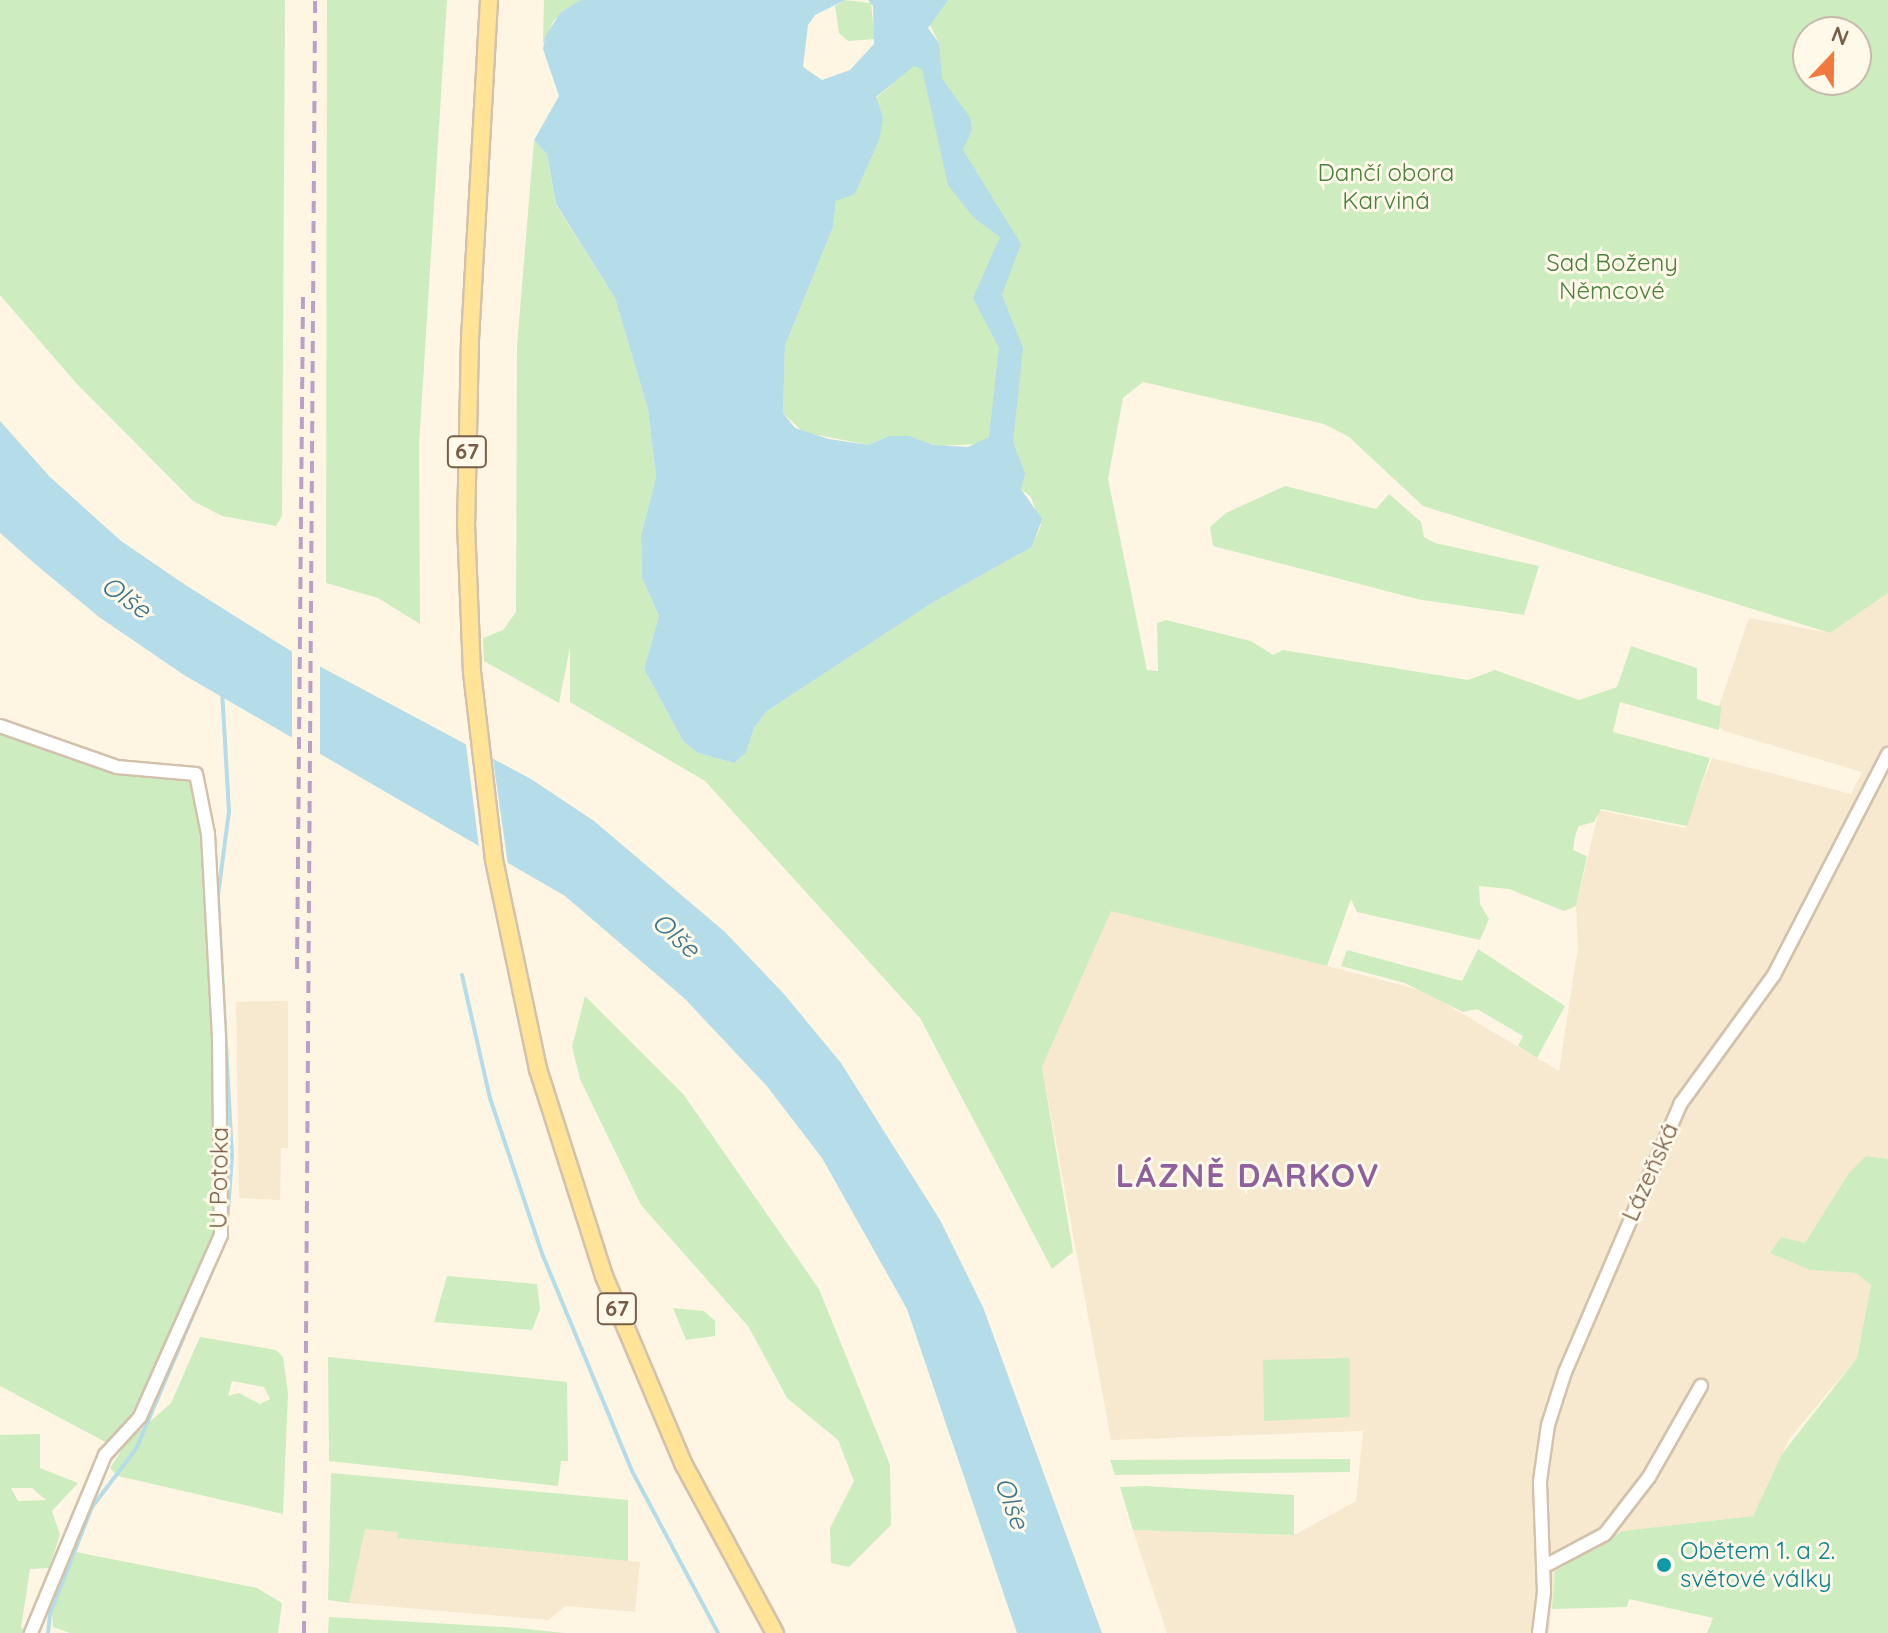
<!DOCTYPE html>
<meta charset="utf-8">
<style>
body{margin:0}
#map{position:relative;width:1888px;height:1633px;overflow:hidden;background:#fef6e2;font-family:Quicksand,sans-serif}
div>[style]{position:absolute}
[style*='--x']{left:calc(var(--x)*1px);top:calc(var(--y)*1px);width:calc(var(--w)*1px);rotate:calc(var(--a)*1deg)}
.residential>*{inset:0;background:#f6e9d0}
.green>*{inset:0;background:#cdecc0}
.water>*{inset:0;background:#b5dce9}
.pier>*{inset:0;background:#fef6e2}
.stream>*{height:4px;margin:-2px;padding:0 2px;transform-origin:2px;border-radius:2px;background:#b5dce9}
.roads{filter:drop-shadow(2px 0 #d2c1ab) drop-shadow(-2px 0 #d2c1ab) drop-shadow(0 2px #d2c1ab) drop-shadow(0 -2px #d2c1ab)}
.minor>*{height:12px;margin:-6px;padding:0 6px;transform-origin:6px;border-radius:6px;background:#fff}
.major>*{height:16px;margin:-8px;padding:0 8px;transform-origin:8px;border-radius:8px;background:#ffe498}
.rail>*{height:4px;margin-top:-2px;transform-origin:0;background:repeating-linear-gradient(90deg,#baa0c8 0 12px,transparent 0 20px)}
.dots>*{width:22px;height:22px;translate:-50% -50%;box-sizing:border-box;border:4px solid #fff9ea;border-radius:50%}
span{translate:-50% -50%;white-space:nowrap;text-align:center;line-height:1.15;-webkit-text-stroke:6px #fff9ea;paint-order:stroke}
.shield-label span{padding:2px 6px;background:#fff9ea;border:2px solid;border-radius:6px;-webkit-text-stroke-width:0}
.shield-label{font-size:22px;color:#785d47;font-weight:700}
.park-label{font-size:24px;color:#4a7f3d}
.street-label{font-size:24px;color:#785d47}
.culture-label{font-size:24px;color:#0d838f}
.left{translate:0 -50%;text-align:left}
.water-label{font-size:26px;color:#3e778d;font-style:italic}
.district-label{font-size:32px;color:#8e619c;font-weight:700;letter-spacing:2px}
.north{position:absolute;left:1792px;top:16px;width:80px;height:80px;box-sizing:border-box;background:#fff9ea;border:2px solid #c9bba9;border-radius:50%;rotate:22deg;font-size:22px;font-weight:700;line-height:32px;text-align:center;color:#785d47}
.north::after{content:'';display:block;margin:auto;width:28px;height:36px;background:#f1793e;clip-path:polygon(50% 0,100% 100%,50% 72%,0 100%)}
</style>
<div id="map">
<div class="residential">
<div style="clip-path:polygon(1888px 593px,1888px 1159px,1866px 1156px,1849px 1174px,1805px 1243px,1771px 1253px,1811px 1270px,1856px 1273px,1871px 1284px,1857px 1358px,1789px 1439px,1753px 1516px,1622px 1531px,1555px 1571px,1549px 1633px,1167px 1633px,1133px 1530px,1294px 1535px,1356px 1501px,1363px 1431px,1111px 1440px,1042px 1067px,1111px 910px,1424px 991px,1559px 1071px,1578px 947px,1576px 906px,1599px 810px,1685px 828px,1712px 758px,1851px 794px,1862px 772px,1724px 731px,1717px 725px,1719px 706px,1749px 618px,1830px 633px)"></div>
<div style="clip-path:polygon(288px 1001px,288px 1148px,281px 1148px,280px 1200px,239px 1198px,236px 1002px)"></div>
<div style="clip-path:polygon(364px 1528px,398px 1532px,398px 1538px,640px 1562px,635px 1612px,565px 1606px,549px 1620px,349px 1603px)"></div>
</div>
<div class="green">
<div style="clip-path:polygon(0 0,285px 0,282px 516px,276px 526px,222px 516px,193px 501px,76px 383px,0 295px)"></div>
<div style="clip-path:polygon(327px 0,447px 0,419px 445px,420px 624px,378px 598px,326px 583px)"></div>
<div style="clip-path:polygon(544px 0,581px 0,554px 20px,543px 44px)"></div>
<div style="clip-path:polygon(845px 0,871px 3px,875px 39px,848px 41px,839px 33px,835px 6px)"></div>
<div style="clip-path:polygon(evenodd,948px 0,1888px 0,1888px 593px,1830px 633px,1423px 506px,1349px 437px,1324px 424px,1143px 382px,1123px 398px,1108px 479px,1147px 670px,1158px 671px,1157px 623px,1166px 620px,1251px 641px,1273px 655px,1283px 650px,1468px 680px,1495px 670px,1579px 700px,1617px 687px,1631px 646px,1697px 668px,1697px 699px,1721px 707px,1719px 730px,1620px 702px,1613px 732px,1710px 758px,1687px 826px,1601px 809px,1594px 822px,1579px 826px,1575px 836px,1573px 850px,1587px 856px,1576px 906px,1564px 911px,1509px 889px,1479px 886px,1480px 904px,1489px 919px,1480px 940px,1357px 912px,1351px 899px,1327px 966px,1111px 911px,1042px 1067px,1073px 1252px,1052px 1269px,920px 1018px,705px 781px,570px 702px,570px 647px,559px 703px,484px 661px,483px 638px,503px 630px,516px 612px,517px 346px,534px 140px,547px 154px,556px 205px,615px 298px,648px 409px,656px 477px,641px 536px,642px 578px,659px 616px,644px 669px,683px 741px,698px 753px,734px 763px,746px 753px,754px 728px,767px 711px,932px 603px,1032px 547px,1041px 525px,1031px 497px,1021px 489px,1013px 442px,941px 446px,889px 436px,868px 445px,803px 432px,783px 413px,785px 346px,833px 227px,836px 201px,855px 193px,878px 140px,883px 118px,875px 99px,939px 43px,928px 21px,948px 0,1808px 32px,1856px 32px,1856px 80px,1808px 80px,1808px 32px)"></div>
<div style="clip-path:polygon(1285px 486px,1376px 509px,1389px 494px,1421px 522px,1424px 537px,1435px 543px,1539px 566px,1524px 615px,1417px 599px,1213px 546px,1210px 527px,1226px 513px)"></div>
<div style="clip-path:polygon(0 726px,117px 767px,196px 774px,208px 834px,221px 1235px,140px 1417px,113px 1446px,0 1386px)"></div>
<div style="clip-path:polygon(1478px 949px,1565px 1006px,1537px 1058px,1518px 1046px,1523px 1036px,1477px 1009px,1463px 1012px,1405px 983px,1341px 966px,1347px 950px,1462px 981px)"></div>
<div style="clip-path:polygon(585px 996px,684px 1095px,819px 1289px,890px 1465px,891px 1525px,849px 1567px,831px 1563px,830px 1528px,854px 1481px,838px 1440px,787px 1398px,748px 1326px,641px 1205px,580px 1079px,572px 1047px)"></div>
<div style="clip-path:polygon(1866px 1156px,1888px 1159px,1888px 1633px,1707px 1633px,1713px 1618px,1629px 1599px,1627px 1607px,1552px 1609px,1555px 1571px,1622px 1531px,1753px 1516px,1782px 1454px,1857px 1358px,1871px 1285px,1856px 1273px,1810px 1270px,1770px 1253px,1781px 1237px,1805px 1243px,1849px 1173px)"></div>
<div style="clip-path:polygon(447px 1276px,537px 1284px,540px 1309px,532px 1330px,434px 1322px)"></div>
<div style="clip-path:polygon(673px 1308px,704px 1311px,715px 1321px,715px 1336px,686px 1340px)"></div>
<div style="clip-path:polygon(evenodd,200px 1337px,276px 1350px,283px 1357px,288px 1393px,283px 1514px,118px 1476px,110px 1468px,126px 1443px,171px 1403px,200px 1337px,232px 1381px,264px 1387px,270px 1399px,260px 1404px,239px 1393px,228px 1396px,232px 1381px)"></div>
<div style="clip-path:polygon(328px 1357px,567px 1382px,568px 1461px,561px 1461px,558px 1486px,329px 1461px)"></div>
<div style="clip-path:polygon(1350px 1358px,1350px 1417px,1264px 1421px,1263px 1360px)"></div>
<div style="clip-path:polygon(evenodd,40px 1434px,40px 1468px,78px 1483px,52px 1511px,60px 1535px,49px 1568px,30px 1569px,21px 1628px,32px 1633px,0 1633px,0 1435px,40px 1434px,11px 1488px,32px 1488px,46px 1500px,18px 1501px,11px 1488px)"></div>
<div style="clip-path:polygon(1350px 1459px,1350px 1472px,1115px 1475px,1110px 1460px)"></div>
<div style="clip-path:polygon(331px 1473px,628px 1500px,628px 1561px,397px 1538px,398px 1532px,365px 1529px,349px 1603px,328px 1600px)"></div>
<div style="clip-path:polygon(1145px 1486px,1294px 1495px,1294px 1535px,1133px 1530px,1120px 1487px)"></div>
<div style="clip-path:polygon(76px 1552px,257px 1588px,282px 1603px,278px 1633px,70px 1633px,53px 1627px,52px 1614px)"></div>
<div style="clip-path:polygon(329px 1617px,517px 1628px,564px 1633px,328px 1633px)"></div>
</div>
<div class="water">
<div style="clip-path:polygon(evenodd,581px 0,845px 0,815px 15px,808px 25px,803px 67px,822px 80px,850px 70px,874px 44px,873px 6px,868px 0,948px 0,928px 28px,939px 43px,942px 79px,970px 117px,972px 130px,963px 150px,1021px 244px,1002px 295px,1023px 348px,1013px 442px,1025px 473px,1021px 489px,1042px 519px,1032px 547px,932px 603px,767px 711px,754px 728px,746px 753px,734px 763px,698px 753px,683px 741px,644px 669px,659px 616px,642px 578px,641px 536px,656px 477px,648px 409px,615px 298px,556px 204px,547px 154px,534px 140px,559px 96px,543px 49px,545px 37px,560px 13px,581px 0,914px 66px,922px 69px,948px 185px,974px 218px,1000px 237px,973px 298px,999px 348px,989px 437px,968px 447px,933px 445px,909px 436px,889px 436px,868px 445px,829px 439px,795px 428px,783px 413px,785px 346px,833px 227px,836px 201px,855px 194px,879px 140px,883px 118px,876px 97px,914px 66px)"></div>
<div style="clip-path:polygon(0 421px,50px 477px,121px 541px,187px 586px,291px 651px,531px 779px,594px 821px,725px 932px,784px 994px,841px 1063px,940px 1220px,983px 1307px,1102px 1633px,1017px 1633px,907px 1309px,822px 1158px,766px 1085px,684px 998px,565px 896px,184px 675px,99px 617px,34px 563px,0 533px)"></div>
</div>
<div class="pier">
<div style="clip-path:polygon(292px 647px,320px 661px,320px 756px,292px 740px)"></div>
<div style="clip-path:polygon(465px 737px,492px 752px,508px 865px,479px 847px)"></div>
</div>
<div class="stream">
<div style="--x:462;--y:975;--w:126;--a:77.2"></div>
<div style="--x:490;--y:1098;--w:167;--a:71.5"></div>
<div style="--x:543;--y:1256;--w:233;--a:67.5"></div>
<div style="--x:632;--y:1471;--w:183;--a:62"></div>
<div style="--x:48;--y:1633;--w:19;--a:-84"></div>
<div style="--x:50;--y:1614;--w:115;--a:-68.6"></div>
<div style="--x:92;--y:1507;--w:73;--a:-52.8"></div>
<div style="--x:136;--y:1449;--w:229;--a:-66.9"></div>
<div style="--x:226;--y:1238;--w:82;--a:-85.8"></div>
<div style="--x:232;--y:1156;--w:261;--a:-93.1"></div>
<div style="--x:218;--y:895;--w:85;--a:-82.5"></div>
<div style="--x:229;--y:811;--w:120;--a:-93.3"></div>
</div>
<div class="roads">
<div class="minor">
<div style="--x:0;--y:726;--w:124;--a:19.3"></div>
<div style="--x:117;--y:767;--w:79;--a:5.1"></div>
<div style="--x:196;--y:774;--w:61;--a:78.7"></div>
<div style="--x:208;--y:834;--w:205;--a:86.9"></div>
<div style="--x:219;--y:1039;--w:196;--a:89.4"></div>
<div style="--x:221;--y:1235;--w:199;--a:114"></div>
<div style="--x:140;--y:1417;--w:52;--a:132.6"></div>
<div style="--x:105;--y:1455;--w:193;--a:112.6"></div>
<div style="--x:1543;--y:1567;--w:70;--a:-28"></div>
<div style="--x:1605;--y:1534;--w:72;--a:-52.3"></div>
<div style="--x:1649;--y:1477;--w:105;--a:-60.3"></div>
<div style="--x:1539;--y:1633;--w:41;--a:-83"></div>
<div style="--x:1544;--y:1592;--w:111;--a:-92.1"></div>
<div style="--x:1540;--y:1481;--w:57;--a:-81.9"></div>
<div style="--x:1548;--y:1425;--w:56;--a:-72.2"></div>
<div style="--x:1565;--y:1372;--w:293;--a:-66.7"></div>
<div style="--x:1681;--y:1103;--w:158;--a:-54"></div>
<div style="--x:1774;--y:975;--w:249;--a:-62.7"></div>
</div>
<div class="major">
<div style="--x:489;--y:0;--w:340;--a:93.2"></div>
<div style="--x:470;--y:339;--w:184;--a:91.2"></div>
<div style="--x:466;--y:523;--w:149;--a:87.7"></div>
<div style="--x:472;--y:672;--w:189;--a:83.3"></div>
<div style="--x:494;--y:860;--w:214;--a:78.1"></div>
<div style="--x:538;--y:1069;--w:217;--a:72.3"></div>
<div style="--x:604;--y:1276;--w:205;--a:67.1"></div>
<div style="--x:684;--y:1465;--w:191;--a:61.6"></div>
</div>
</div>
<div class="rail">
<div style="--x:297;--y:969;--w:672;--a:-89.49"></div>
<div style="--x:304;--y:1633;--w:1633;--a:-89.61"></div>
</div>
<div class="dots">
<div style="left:1664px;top:1565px;background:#0f9aa8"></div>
</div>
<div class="shield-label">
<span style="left:467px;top:452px">67</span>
<span style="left:617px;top:1309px">67</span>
</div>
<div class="park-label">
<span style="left:1386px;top:187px">Dančí obora<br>Karviná</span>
<span style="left:1612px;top:277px">Sad Boženy<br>Němcové</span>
</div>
<div class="street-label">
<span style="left:1650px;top:1172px;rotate:-66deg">Lázeňská</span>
<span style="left:219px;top:1178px;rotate:-89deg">U Potoka</span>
</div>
<div class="culture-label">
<span class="left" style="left:1680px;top:1565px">Obětem 1. a 2.<br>světové války</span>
</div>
<div class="water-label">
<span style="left:126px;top:597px;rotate:35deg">Olše</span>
<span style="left:676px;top:935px;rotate:42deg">Olše</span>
<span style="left:1012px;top:1503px;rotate:70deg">Olše</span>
</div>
<div class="district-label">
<span style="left:1248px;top:1175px">LÁZNĚ DARKOV</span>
</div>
<div class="north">N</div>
</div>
